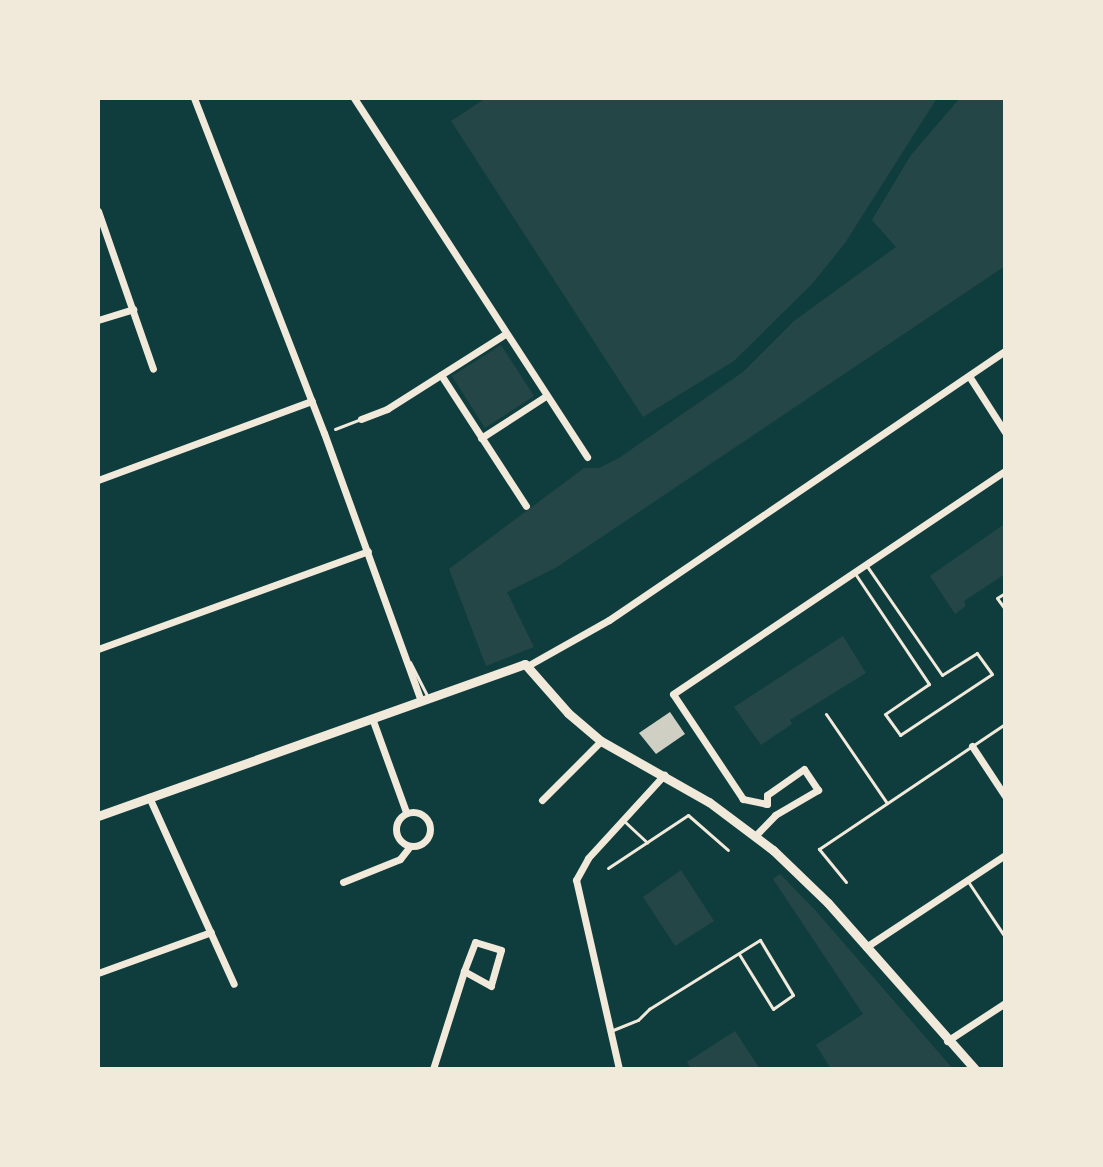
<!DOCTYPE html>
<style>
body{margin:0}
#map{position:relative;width:1103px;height:1167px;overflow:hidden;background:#0f3d3e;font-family:"Space Grotesk",sans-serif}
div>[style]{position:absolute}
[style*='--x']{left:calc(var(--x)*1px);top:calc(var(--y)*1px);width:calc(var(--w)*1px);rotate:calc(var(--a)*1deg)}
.green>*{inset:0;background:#244646}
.building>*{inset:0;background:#cfcfc3}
.service>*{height:3px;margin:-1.5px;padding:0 1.5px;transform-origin:1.5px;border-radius:1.5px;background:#f1e9da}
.minor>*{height:7px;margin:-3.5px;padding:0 3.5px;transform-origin:3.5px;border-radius:3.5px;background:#f1e9da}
.minor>.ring{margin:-3.5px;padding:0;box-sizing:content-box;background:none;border:7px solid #f1e9da;border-radius:50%}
.tertiary>*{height:9px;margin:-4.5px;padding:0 4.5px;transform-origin:4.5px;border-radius:4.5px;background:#f1e9da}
span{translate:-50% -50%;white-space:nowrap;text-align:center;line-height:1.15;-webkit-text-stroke:6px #f1e9da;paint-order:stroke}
.frame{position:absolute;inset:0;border:100px solid #f1e9da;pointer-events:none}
</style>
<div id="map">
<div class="green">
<div style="clip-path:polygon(486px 98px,937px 98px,845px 243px,812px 284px,734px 361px,643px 417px,451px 121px)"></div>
<div style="clip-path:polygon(960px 98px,1005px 98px,1005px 266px,557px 567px,507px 592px,534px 647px,486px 666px,449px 569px,584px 468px,599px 468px,619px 458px,743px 372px,794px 321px,896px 247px,872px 220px,911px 155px)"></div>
<div style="clip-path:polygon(501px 345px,534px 396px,485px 428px,452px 376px)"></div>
<div style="clip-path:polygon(1003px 525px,1005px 574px,964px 601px,966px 606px,955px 614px,930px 576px)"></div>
<div style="clip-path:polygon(843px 636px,866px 673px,790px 720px,792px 724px,761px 745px,734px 707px)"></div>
<div style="clip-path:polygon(681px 870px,714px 921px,675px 946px,643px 897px)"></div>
<div style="clip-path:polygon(780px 874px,815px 910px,953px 1069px,831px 1069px,816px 1045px,863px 1014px,773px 879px)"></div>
<div style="clip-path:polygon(735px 1031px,760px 1069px,691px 1069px,687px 1062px)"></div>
</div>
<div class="building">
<div style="clip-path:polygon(670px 712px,685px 734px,656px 754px,639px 733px)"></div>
</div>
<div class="service">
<div style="--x:335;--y:429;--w:28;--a:-21"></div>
<div style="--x:854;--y:572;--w:135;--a:56.2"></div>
<div style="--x:929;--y:684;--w:53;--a:145.7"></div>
<div style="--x:885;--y:714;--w:26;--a:54"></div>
<div style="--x:900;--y:735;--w:110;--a:-33.5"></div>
<div style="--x:992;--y:674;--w:26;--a:-126"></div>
<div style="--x:977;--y:653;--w:41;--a:147.8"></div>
<div style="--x:942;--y:675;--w:134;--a:-124.6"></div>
<div style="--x:1005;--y:593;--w:9;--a:148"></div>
<div style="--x:997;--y:598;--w:14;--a:54"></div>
<div style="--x:410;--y:662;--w:39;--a:63"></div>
<div style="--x:826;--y:714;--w:108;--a:55.6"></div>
<div style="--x:623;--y:820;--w:33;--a:43"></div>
<div style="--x:608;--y:868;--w:96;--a:-33.5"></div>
<div style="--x:688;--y:815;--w:53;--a:41.2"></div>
<div style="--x:967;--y:880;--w:69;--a:56.3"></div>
<div style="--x:846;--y:882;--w:43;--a:-129.3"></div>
<div style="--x:819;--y:849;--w:224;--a:-33.9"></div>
<div style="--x:613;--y:1030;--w:27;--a:-22"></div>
<div style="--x:638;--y:1020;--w:16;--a:-45"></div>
<div style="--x:649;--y:1009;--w:131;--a:-31.9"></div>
<div style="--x:760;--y:940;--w:64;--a:59"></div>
<div style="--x:793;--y:995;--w:24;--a:145"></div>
<div style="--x:773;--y:1009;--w:65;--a:-121.7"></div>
</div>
<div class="minor">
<div style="--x:194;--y:98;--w:359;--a:68.8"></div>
<div style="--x:324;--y:433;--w:285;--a:70.1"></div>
<div style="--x:354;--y:98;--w:428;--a:57"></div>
<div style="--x:98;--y:211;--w:167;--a:70.8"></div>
<div style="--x:98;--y:320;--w:37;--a:-17"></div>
<div style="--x:441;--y:375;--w:156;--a:57"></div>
<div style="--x:969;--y:376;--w:67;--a:57.3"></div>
<div style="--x:361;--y:419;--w:28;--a:-21"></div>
<div style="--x:387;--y:409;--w:140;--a:-32.4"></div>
<div style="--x:481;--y:438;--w:77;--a:-32.9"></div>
<div style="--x:98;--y:480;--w:228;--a:-20.3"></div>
<div style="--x:98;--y:649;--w:287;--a:-19.9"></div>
<div style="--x:529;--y:665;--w:92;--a:-29.4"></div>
<div style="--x:609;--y:620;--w:479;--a:-34.2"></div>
<div style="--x:372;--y:718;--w:100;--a:70.1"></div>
<div style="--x:972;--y:746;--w:60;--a:56.6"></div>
<div style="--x:149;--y:797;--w:205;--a:65.6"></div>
<div style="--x:542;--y:800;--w:83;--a:-45"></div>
<div class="ring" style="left:396px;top:812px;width:27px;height:27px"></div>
<div style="--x:756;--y:835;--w:28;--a:-46"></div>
<div style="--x:775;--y:815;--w:50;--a:-30.2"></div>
<div style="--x:818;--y:790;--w:25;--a:-124"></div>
<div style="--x:804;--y:769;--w:45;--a:144.9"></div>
<div style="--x:767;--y:795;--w:9;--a:90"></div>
<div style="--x:767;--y:804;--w:25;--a:-168"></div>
<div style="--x:743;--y:799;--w:126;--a:-123.7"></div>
<div style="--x:673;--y:694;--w:400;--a:-33.9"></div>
<div style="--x:343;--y:882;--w:61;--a:-22"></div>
<div style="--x:400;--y:859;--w:16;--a:-52"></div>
<div style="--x:866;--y:947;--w:167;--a:-33.5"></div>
<div style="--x:98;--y:973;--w:120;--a:-19.9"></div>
<div style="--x:947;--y:1041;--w:69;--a:-33.2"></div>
<div style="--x:433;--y:1069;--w:103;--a:-72.4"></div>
<div style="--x:464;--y:971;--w:31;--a:-69"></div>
<div style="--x:475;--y:942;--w:27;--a:17"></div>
<div style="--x:501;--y:950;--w:37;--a:106"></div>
<div style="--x:491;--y:986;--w:31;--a:-151"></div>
<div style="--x:619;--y:1069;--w:194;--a:-102.8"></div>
<div style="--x:576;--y:880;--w:25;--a:-61"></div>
<div style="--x:588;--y:858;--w:113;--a:-47.5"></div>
</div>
<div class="tertiary">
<div style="--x:98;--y:816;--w:453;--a:-19.6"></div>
<div style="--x:525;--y:664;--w:65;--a:48.7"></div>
<div style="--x:568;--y:713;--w:43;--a:40.3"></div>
<div style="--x:601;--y:741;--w:124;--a:29.5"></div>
<div style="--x:709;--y:802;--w:80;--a:36.9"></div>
<div style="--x:773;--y:850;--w:76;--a:43.9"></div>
<div style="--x:828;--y:903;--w:222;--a:48.5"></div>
</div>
<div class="frame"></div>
</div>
